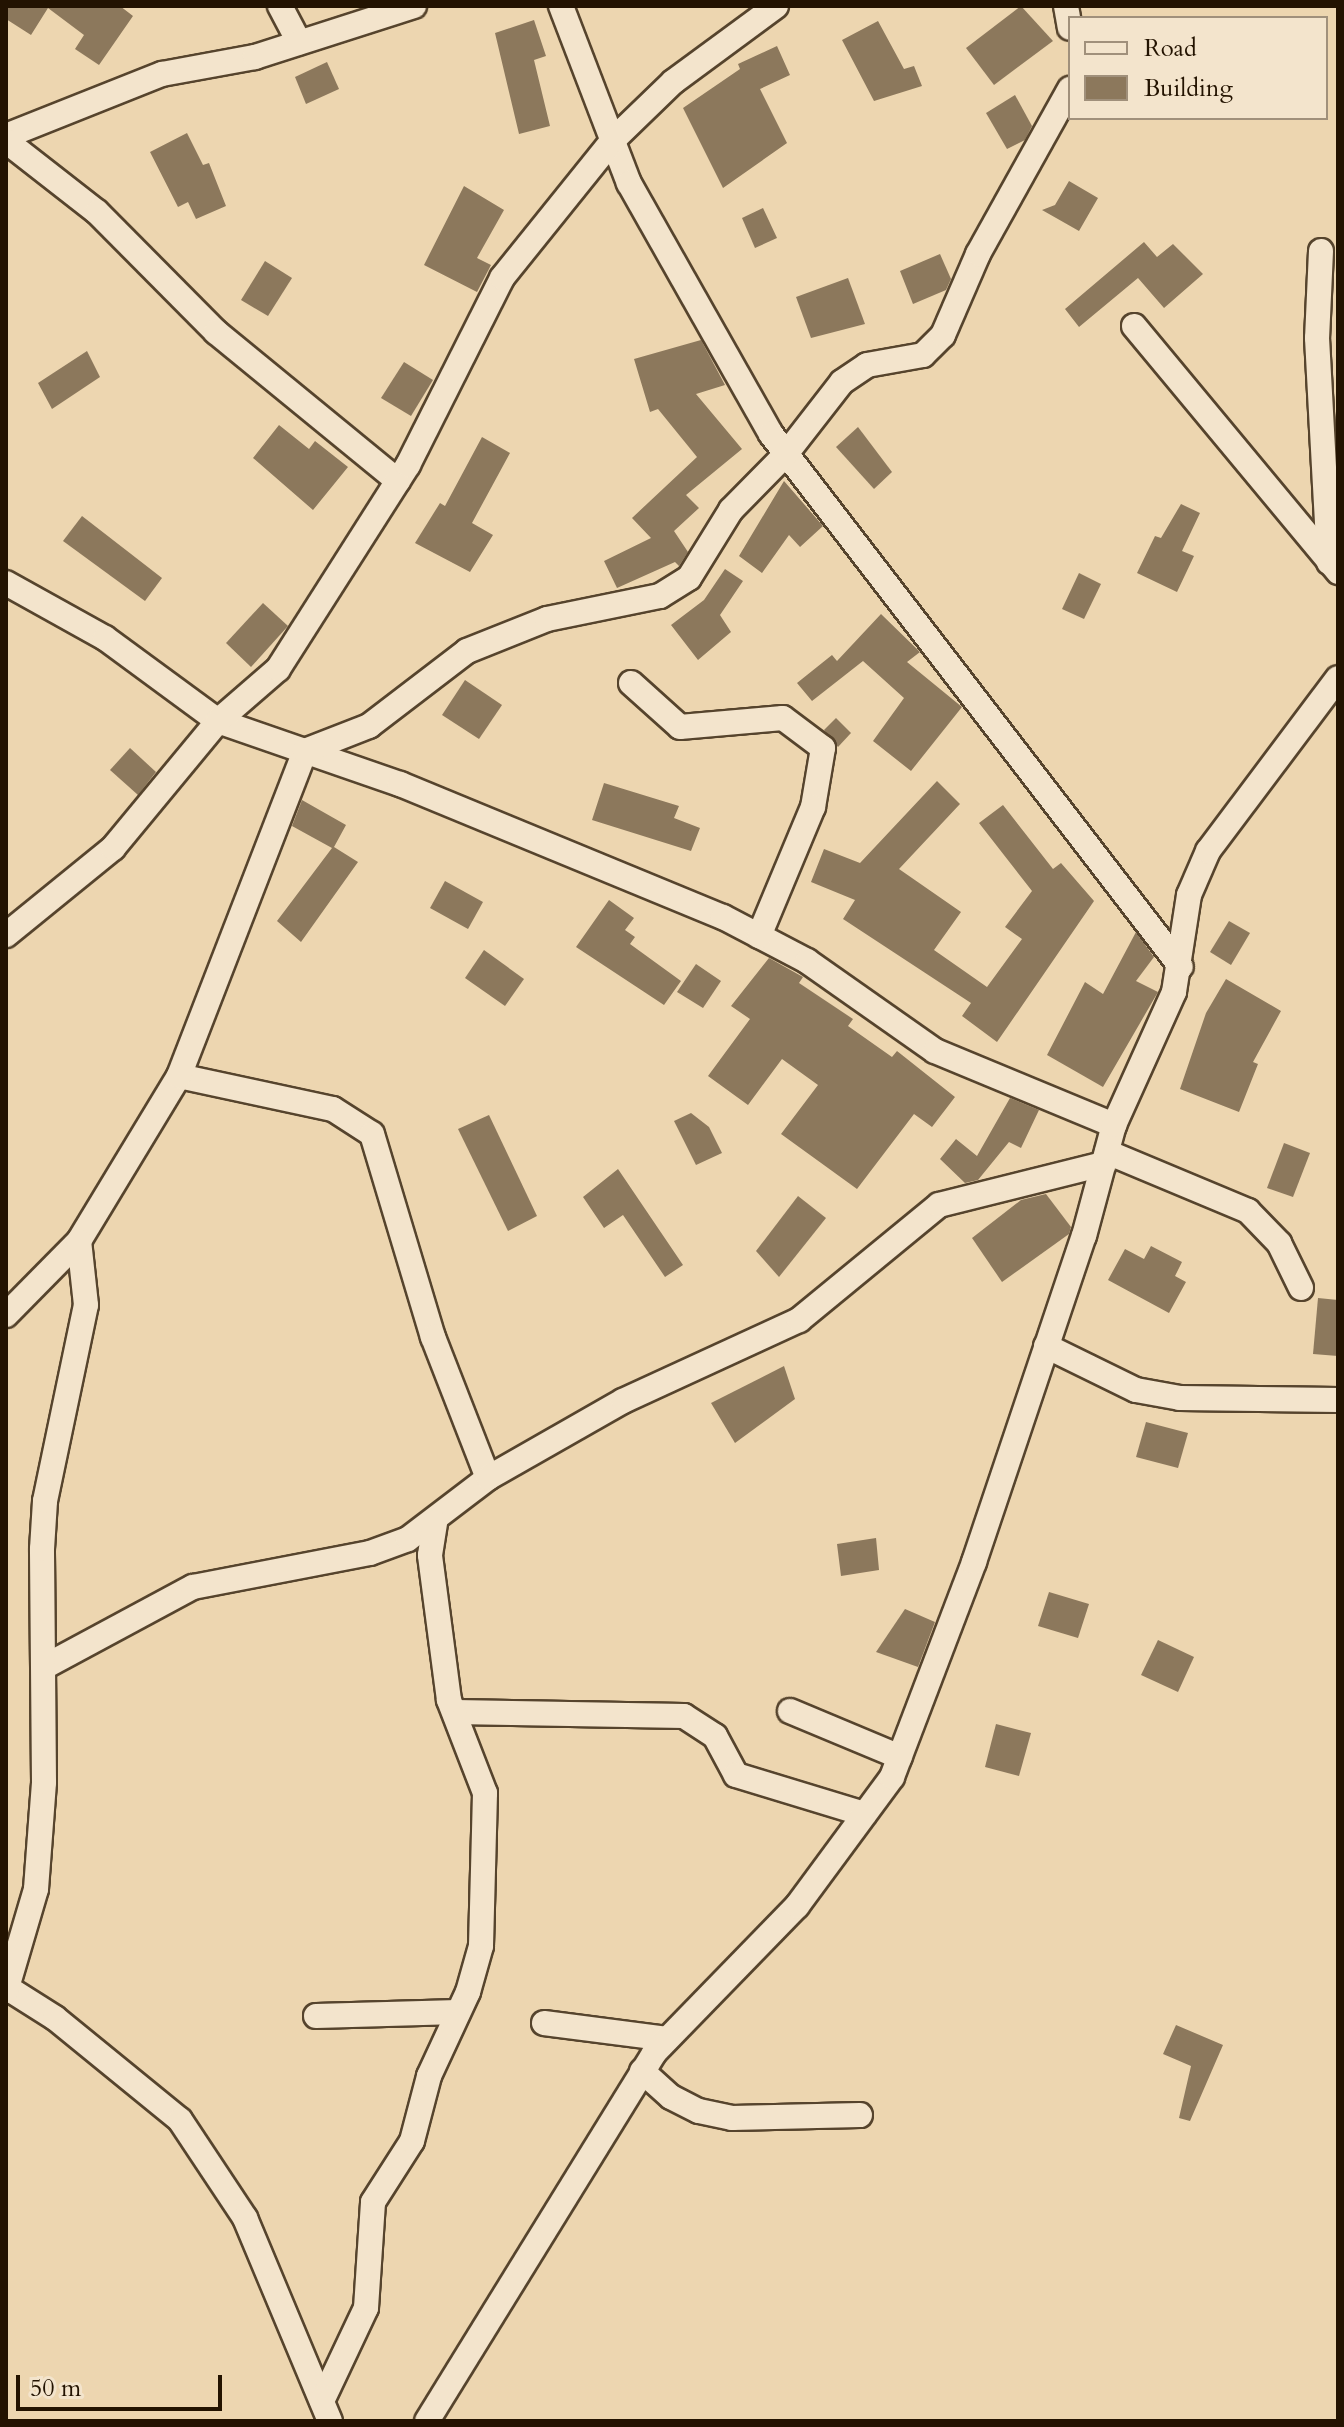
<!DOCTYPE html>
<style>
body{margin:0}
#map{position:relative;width:1344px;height:2427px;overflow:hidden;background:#edd6b0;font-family:Cardo,serif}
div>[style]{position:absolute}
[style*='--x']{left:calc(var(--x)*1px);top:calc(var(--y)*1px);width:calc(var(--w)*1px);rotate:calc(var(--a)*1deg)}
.building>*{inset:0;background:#8c785c}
.roads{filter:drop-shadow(2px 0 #56442d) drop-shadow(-2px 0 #56442d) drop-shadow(0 2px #56442d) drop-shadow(0 -2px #56442d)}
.minor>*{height:24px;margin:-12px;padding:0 12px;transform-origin:12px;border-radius:12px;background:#f3e4cc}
span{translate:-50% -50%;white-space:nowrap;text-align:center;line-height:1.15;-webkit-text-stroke:8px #f3e4cc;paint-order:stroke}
.frame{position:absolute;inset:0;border:8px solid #231301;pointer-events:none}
.legend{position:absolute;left:1068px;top:16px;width:260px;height:104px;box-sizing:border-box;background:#f3e4cc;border:2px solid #a0907b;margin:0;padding:10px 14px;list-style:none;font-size:24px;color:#231301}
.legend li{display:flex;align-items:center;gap:16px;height:40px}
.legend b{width:40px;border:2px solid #a0907b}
.scale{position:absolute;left:16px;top:2375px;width:206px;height:36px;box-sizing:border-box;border:4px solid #231301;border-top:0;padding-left:10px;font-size:24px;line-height:28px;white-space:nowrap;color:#231301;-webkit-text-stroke:6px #f3e4cc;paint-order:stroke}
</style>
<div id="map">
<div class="building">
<div style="clip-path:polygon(6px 6px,120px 6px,133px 16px,99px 65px,75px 49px,84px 35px,48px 8px,31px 35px,6px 19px)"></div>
<div style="clip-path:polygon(1021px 6px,1053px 41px,994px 85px,966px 48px)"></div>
<div style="clip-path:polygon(534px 20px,546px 56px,534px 60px,550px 126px,519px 134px,495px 33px)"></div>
<div style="clip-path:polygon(878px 21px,904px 69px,914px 66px,922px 86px,874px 101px,842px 40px)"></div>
<div style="clip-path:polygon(777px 46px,790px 75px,760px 89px,787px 143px,723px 188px,683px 108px,740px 69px,738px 64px)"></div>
<div style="clip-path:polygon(327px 62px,339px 89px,306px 104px,295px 77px)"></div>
<div style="clip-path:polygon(1015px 95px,1032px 126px,1025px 140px,1007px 149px,986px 113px)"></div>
<div style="clip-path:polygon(187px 133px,203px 165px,209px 163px,226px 206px,196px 219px,188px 202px,178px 207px,150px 152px)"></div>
<div style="clip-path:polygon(1069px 181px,1098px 198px,1079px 231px,1042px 210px,1055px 205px)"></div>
<div style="clip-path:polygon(464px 186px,504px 210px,477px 258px,491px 265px,477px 292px,424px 265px)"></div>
<div style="clip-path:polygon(763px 208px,777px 238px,755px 248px,742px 218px)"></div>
<div style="clip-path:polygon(1144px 242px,1157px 257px,1173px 244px,1203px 274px,1164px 308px,1138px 278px,1079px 327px,1065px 309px)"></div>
<div style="clip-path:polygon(940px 254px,951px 279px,946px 290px,913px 304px,900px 271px)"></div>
<div style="clip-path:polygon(265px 261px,292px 278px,268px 316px,241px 300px)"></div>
<div style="clip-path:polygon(848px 278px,865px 324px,811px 338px,796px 297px)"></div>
<div style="clip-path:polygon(701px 340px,725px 385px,696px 394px,742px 449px,686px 495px,699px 508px,674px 531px,688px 552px,679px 566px,675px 562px,617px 588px,604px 561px,651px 538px,632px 518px,697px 457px,658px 409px,650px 412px,634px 359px)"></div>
<div style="clip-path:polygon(87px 351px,100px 377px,52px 409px,38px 383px)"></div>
<div style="clip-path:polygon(404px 362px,433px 380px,411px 416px,381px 398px)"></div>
<div style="clip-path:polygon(279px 425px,309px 449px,315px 441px,348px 467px,313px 510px,253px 458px)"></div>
<div style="clip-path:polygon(858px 427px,892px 472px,874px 489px,836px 447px)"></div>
<div style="clip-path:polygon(482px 437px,510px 453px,472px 523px,493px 535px,470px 572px,415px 543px,440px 503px,445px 506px)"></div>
<div style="clip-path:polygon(784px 481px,823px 526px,800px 547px,789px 535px,762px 573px,739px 556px)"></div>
<div style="clip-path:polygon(1181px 504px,1200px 513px,1182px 551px,1194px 556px,1177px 592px,1137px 573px,1155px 536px,1161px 538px)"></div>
<div style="clip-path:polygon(82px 516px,162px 578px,145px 601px,63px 541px)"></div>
<div style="clip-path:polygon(725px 569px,743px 581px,720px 615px,731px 632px,698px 660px,671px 625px,704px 600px)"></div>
<div style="clip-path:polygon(1079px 573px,1101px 584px,1084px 619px,1062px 609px)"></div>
<div style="clip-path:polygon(263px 603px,288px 626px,251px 667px,226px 643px)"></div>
<div style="clip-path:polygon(881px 614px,920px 652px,907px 662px,962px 707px,911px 771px,873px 741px,904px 698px,863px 661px,812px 701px,797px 683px,832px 655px,837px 661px)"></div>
<div style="clip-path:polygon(465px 680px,502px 705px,479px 739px,442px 715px)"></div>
<div style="clip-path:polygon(836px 718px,851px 733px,838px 747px,824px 730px)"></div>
<div style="clip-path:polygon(130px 748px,156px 772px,138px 795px,110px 770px)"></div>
<div style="clip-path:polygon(937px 781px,960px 804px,899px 869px,961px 912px,934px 950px,987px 987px,1022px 939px,1005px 927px,1032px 891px,979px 823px,1003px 805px,1053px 869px,1061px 863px,1094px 901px,997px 1042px,962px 1016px,971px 1003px,843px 919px,855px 900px,811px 882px,824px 849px,860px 863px)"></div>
<div style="clip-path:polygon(604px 783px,679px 806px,674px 818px,700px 828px,691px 851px,592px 820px)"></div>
<div style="clip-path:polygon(302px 800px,346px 825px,334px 847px,358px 862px,301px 942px,277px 921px,332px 848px,292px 826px)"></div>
<div style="clip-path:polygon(445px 881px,483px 902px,468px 929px,430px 908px)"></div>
<div style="clip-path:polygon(609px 900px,634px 918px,625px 930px,635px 937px,630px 944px,681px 981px,664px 1005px,576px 947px)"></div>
<div style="clip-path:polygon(1229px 921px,1250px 933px,1231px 965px,1210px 952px)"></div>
<div style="clip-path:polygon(1136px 932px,1154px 957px,1136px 981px,1158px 992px,1103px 1087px,1047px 1055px,1085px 982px,1103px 994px)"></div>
<div style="clip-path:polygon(484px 950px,524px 979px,505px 1006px,465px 978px)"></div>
<div style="clip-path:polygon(769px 958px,803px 977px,799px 983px,853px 1019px,848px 1026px,892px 1057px,897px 1051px,955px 1097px,932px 1127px,914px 1114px,857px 1189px,781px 1134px,818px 1085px,782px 1059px,748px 1105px,708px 1076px,750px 1019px,731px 1006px)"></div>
<div style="clip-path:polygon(696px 964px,721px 981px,703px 1008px,677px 992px)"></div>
<div style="clip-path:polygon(1226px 979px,1281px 1011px,1253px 1062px,1258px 1064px,1239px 1112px,1180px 1089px,1206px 1013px)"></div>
<div style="clip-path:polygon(1010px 1098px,1039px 1110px,1021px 1148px,1009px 1142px,978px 1180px,965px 1183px,940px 1159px,956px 1139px,977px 1156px)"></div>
<div style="clip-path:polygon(691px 1113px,709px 1127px,722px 1153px,696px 1165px,674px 1121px)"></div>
<div style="clip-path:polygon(489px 1115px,537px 1216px,508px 1231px,458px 1129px)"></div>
<div style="clip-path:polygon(1284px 1143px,1310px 1153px,1293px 1197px,1267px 1188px)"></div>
<div style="clip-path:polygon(618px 1169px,683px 1265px,665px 1277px,623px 1215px,604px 1228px,583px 1197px)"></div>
<div style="clip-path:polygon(1046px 1194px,1071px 1227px,1069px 1234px,1002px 1282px,972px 1238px,1021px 1200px)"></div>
<div style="clip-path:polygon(798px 1196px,826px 1218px,779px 1277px,756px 1251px)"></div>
<div style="clip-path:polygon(1151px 1246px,1182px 1262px,1175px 1276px,1186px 1282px,1169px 1313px,1108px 1280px,1125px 1249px,1144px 1259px)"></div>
<div style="clip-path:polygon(1318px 1298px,1338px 1300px,1338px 1356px,1313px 1354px)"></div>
<div style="clip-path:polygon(784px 1366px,795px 1399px,735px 1443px,711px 1403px)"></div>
<div style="clip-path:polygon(1146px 1422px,1188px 1433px,1178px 1468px,1136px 1457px)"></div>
<div style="clip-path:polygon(876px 1538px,879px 1570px,841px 1576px,837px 1544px)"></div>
<div style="clip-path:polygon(1049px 1592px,1089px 1604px,1078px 1638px,1038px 1626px)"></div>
<div style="clip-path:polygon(905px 1609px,935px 1622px,918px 1667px,876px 1652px)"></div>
<div style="clip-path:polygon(1158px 1640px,1194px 1657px,1178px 1692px,1141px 1675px)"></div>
<div style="clip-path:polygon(996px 1724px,1031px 1733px,1019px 1776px,985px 1767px)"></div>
<div style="clip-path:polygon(1176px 2025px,1223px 2045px,1190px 2121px,1179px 2118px,1191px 2066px,1163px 2054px)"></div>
</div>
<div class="roads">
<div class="minor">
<div style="--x:280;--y:6;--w:41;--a:62.2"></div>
<div style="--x:561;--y:6;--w:190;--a:69"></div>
<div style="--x:629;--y:183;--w:288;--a:60.5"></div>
<div style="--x:771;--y:434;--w:672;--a:52.43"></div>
<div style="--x:1066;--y:6;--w:22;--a:80"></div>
<div style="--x:6;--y:136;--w:168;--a:-21.7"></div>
<div style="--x:162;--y:74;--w:95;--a:-10.4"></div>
<div style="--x:255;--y:57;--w:167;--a:-17.8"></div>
<div style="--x:6;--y:141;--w:115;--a:38"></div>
<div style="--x:97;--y:212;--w:169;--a:45.2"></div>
<div style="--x:216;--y:332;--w:235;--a:39.3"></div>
<div style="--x:1321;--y:251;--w:87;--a:92.6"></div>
<div style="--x:1317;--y:338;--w:225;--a:86.9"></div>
<div style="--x:1134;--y:326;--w:320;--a:50.3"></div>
<div style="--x:6;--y:583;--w:113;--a:29.1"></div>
<div style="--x:105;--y:638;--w:140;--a:36.3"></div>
<div style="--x:218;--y:721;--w:193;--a:19.1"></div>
<div style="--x:400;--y:784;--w:349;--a:22.4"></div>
<div style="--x:723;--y:917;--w:95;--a:27.6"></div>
<div style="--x:807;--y:961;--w:156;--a:35.1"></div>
<div style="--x:935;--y:1051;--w:194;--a:22.5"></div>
<div style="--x:631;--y:683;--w:66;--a:41.9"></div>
<div style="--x:680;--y:727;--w:103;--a:-5"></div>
<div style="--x:783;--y:718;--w:50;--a:36.9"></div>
<div style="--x:823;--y:748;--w:60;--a:99.6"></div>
<div style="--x:813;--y:807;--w:140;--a:112.7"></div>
<div style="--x:6;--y:935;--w:138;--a:-39.1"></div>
<div style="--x:113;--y:848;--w:165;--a:-50.4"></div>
<div style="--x:218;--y:721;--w:79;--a:-40.9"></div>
<div style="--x:278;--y:669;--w:242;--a:-57.5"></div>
<div style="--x:408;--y:465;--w:209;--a:-63.3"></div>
<div style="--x:502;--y:278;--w:176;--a:-51.2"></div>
<div style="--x:612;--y:141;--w:85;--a:-44"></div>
<div style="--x:673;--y:82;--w:128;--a:-36.4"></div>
<div style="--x:179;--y:1076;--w:157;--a:12.1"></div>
<div style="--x:333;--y:1109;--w:46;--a:32.7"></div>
<div style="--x:372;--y:1134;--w:212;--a:73.3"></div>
<div style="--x:433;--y:1337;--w:151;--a:68.7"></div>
<div style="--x:1107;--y:1152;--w:153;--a:22.7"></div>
<div style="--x:1248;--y:1211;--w:45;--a:45.9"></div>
<div style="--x:1279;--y:1243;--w:50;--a:63.9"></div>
<div style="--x:6;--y:1315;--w:104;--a:-45.4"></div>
<div style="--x:79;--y:1241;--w:193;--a:-58.8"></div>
<div style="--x:179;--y:1076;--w:349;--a:-68.8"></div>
<div style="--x:305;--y:751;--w:69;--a:-21.3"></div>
<div style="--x:369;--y:726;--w:123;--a:-37.4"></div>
<div style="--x:467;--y:651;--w:86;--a:-21.8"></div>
<div style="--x:547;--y:619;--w:115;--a:-11.5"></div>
<div style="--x:660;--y:596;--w:34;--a:-32"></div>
<div style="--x:689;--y:578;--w:80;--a:-58.3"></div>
<div style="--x:731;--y:510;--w:78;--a:-45.5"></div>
<div style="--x:786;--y:454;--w:91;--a:-52.1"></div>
<div style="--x:842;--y:382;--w:30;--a:-34"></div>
<div style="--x:867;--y:365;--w:57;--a:-10.1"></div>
<div style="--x:923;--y:355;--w:28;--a:-45"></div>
<div style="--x:943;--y:335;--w:88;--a:-66.6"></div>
<div style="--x:978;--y:254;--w:189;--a:-60.9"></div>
<div style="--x:1046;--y:1346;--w:100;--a:26.1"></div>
<div style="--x:1136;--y:1390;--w:45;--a:10.3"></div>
<div style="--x:1180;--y:1398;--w:158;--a:0.7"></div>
<div style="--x:46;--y:1666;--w:167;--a:-28.3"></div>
<div style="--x:193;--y:1587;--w:180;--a:-10.9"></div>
<div style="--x:370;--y:1553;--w:40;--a:-20.2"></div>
<div style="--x:408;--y:1539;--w:101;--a:-37.3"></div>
<div style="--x:488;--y:1478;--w:155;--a:-29.7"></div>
<div style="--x:623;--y:1401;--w:194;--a:-24.7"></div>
<div style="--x:799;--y:1320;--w:181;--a:-39.4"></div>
<div style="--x:939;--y:1205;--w:170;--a:-14"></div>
<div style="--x:790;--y:1711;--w:119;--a:22.7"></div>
<div style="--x:455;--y:1712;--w:229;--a:1"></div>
<div style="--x:684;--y:1716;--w:37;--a:33"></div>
<div style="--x:715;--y:1736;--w:44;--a:61.7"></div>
<div style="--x:736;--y:1775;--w:134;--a:16.9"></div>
<div style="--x:6;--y:1987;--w:58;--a:32.3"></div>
<div style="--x:55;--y:2018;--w:161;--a:39.2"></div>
<div style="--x:180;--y:2120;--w:118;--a:56.4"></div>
<div style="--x:245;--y:2218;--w:220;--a:67.3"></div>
<div style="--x:6;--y:1991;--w:106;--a:-73.6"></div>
<div style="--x:36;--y:1889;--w:107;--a:-85.7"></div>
<div style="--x:44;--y:1782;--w:233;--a:-90.5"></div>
<div style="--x:42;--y:1549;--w:48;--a:-86.4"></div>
<div style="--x:45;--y:1501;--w:200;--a:-78.2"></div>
<div style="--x:86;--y:1305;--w:64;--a:-96.2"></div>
<div style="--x:316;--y:2016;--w:142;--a:-1.6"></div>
<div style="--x:544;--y:2023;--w:124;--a:7.4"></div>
<div style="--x:642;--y:2071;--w:39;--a:42"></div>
<div style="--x:671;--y:2097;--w:31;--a:27"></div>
<div style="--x:699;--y:2111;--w:34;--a:12"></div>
<div style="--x:732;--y:2118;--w:128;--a:-1.3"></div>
<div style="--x:322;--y:2401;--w:103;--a:-64.7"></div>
<div style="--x:366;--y:2308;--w:106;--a:-86.2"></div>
<div style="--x:373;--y:2202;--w:72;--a:-57.4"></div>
<div style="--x:412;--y:2141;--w:67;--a:-75.3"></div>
<div style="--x:429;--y:2076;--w:93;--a:-65.1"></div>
<div style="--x:468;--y:1992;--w:48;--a:-74.2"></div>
<div style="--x:481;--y:1946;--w:153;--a:-88.5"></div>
<div style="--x:485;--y:1793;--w:100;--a:-111.2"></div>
<div style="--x:449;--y:1700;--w:146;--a:-97.5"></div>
<div style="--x:430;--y:1555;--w:33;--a:-81"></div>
<div style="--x:427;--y:2421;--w:432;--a:-58.3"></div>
<div style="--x:654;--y:2053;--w:205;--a:-45.8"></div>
<div style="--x:797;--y:1906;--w:160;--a:-53.6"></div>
<div style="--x:892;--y:1777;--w:230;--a:-69.1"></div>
<div style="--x:974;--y:1562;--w:344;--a:-71.4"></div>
<div style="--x:1084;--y:1236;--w:115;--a:-74.9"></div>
<div style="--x:1114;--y:1125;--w:146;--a:-65.7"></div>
<div style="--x:1174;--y:992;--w:98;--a:-81.2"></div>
<div style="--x:1189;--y:895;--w:48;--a:-66.6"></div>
<div style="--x:1208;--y:851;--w:216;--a:-53.1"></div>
</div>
</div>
<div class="frame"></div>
<ul class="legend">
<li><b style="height:10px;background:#f3e4cc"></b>Road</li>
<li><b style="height:22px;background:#8c785c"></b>Building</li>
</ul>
<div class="scale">50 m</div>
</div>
